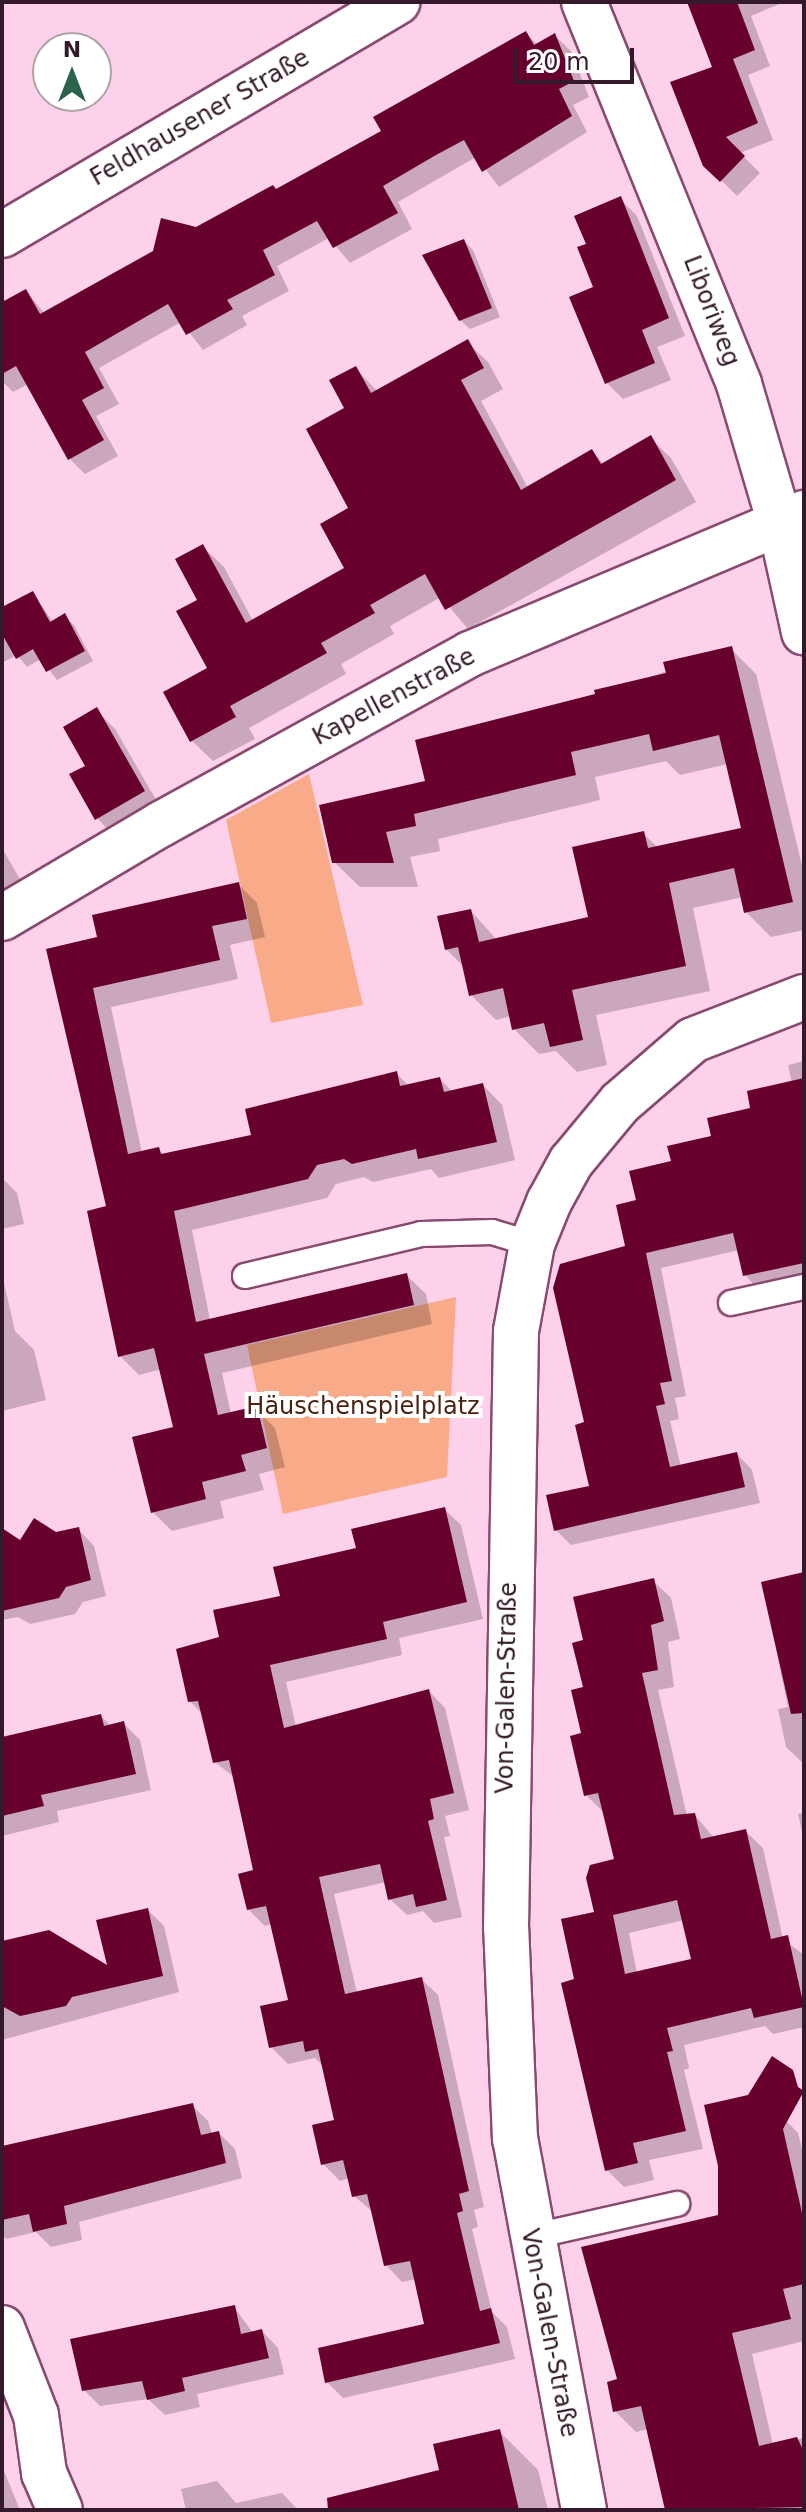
<!DOCTYPE html>
<meta charset="utf-8">
<style>
body{margin:0}
#map{position:relative;width:806px;height:2512px;overflow:hidden;background:#fdd1e9;font-family:"DejaVu Sans",sans-serif}
div>[style]{position:absolute}
[style*='--x']{left:calc(var(--x)*1px);top:calc(var(--y)*1px);width:calc(var(--w)*1px);rotate:calc(var(--a)*1deg)}
.green>*{inset:0;background:#f9ab89}
.shadow>*{inset:0;background:#0003}
.building>*{inset:0;background:#68002e}
.roads{filter:drop-shadow(2px 0 #884a70) drop-shadow(-2px 0 #884a70) drop-shadow(0 2px #884a70) drop-shadow(0 -2px #884a70)}
.lane>*{height:24px;margin:-12px;padding:0 12px;transform-origin:12px;border-radius:12px;background:#fff}
.street>*{height:44px;margin:-22px;padding:0 22px;transform-origin:22px;border-radius:22px;background:#fff}
span{translate:-50% -50%;white-space:nowrap;text-align:center;line-height:1.15;-webkit-text-stroke:8px #fff;paint-order:stroke}
.street-label{font-size:24px;color:#331929}
.park-label{font-size:24px;color:#4a2311}
.frame{position:absolute;inset:0;border:4px solid #331929;pointer-events:none}
.north{position:absolute;left:32px;top:32px;width:80px;height:80px;box-sizing:border-box;background:#fff;border:2px solid #ada3a9;border-radius:50%;rotate:0deg;font-size:22px;font-weight:700;line-height:32px;text-align:center;color:#331929}
.north::after{content:'';display:block;margin:auto;width:28px;height:36px;background:#2b644c;clip-path:polygon(50% 0,100% 100%,50% 72%,0 100%)}
.scale{position:absolute;left:514px;top:48px;width:120px;height:36px;box-sizing:border-box;border:4px solid #331929;border-top:0;padding-left:10px;font-size:24px;line-height:28px;white-space:nowrap;color:#331929;-webkit-text-stroke:6px #fff;paint-order:stroke}
</style>
<div id="map">
<div class="green">
<div style="clip-path:polygon(309px 774px,363px 1005px,271px 1023px,226px 820px)"></div>
<div style="clip-path:polygon(456px 1297px,447px 1477px,283px 1514px,247px 1345px)"></div>
</div>
<div class="shadow">
<div style="clip-path:polygon(689px 2px,784px 2px,751px 16px,770px 66px,748px 75px,773px 140px,740px 153px,760px 173px,737px 196px,705px 164px,714px 68px)"></div>
<div style="clip-path:polygon(526px 34px,538px 45px,555px 36px,571px 51px,589px 97px,573px 105px,587px 132px,499px 187px,476px 157px,398px 202px,412px 229px,350px 263px,329px 238px,277px 266px,289px 291px,242px 316px,247px 325px,203px 350px,181px 322px,99px 368px,119px 404px,96px 416px,118px 456px,85px 474px,70px 459px,28px 384px,13px 392px,2px 381px,2px 304px,26px 291px,45px 314px,384px 132px)"></div>
<div style="clip-path:polygon(620px 199px,637px 216px,685px 336px,657px 347px,671px 380px,623px 399px,606px 382px,588px 245px)"></div>
<div style="clip-path:polygon(464px 241px,473px 250px,500px 317px,470px 329px,460px 320px)"></div>
<div style="clip-path:polygon(467px 342px,488px 362px,503px 389px,481px 401px,528px 488px,592px 452px,604px 464px,650px 438px,671px 458px,696px 502px,468px 629px,441px 597px,390px 626px,394px 634px,341px 664px,346px 674px,249px 728px,255px 739px,213px 761px,192px 741px,210px 669px,200px 601px,203px 547px,224px 567px,253px 621px,347px 568px,351px 509px,347px 409px,355px 368px,378px 392px)"></div>
<div style="clip-path:polygon(33px 593px,53px 622px,64px 616px,74px 625px,93px 661px,57px 680px,41px 659px,27px 667px,17px 655px,2px 663px,2px 609px)"></div>
<div style="clip-path:polygon(731px 649px,756px 674px,804px 874px,804px 930px,771px 937px,746px 912px,743px 897px,693px 908px,710px 991px,596px 1015px,607px 1065px,577px 1072px,556px 1051px,539px 1054px,514px 1029px,511px 1016px,496px 1020px,471px 995px,464px 967px,446px 949px,471px 911px,497px 940px,591px 919px,643px 833px,658px 848px,744px 829px,728px 764px,680px 775px,666px 761px,595px 777px,600px 800px,438px 839px,440px 851px,410px 857px,418px 887px,360px 887px,334px 862px,427px 782px,598px 695px)"></div>
<div style="clip-path:polygon(96px 710px,115px 729px,162px 810px,115px 837px,97px 818px)"></div>
<div style="clip-path:polygon(2px 848px,29px 895px,2px 910px)"></div>
<div style="clip-path:polygon(238px 884px,257px 903px,265px 937px,230px 945px,238px 979px,111px 1007px,142px 1153px,158px 1149px,164px 1155px,253px 1137px,396px 1073px,409px 1086px,440px 1079px,453px 1092px,483px 1085px,502px 1105px,515px 1160px,439px 1178px,431px 1169px,373px 1182px,364px 1177px,336px 1184px,327px 1198px,192px 1230px,210px 1320px,406px 1275px,426px 1294px,432px 1324px,222px 1373px,231px 1414px,256px 1409px,275px 1428px,285px 1467px,259px 1474px,264px 1490px,220px 1501px,224px 1518px,172px 1531px,153px 1512px,175px 1428px,162px 1369px,139px 1375px,120px 1356px,109px 1207px,48px 951px,99px 939px)"></div>
<div style="clip-path:polygon(804px 1061px,804px 1281px,760px 1291px,745px 1275px,739px 1250px,661px 1268px,686px 1396px,675px 1398px,679px 1419px,670px 1421px,681px 1467px,737px 1454px,752px 1470px,760px 1503px,571px 1545px,556px 1530px,591px 1487px,587px 1424px,638px 1201px,673px 1163px,792px 1083px,788px 1065px)"></div>
<div style="clip-path:polygon(2px 1178px,17px 1193px,24px 1224px,2px 1229px)"></div>
<div style="clip-path:polygon(2px 1274px,15px 1331px,34px 1350px,46px 1400px,2px 1411px)"></div>
<div style="clip-path:polygon(444px 1509px,461px 1525px,483px 1619px,399px 1638px,402px 1655px,286px 1682px,296px 1727px,429px 1691px,445px 1708px,469px 1810px,445px 1816px,450px 1836px,444px 1837px,462px 1917px,434px 1923px,423px 1911px,407px 1915px,390px 1899px,386px 1882px,334px 1894px,357px 1993px,421px 1979px,438px 1995px,484px 2207px,474px 2210px,478px 2227px,472px 2229px,492px 2312px,507px 2327px,515px 2359px,343px 2398px,327px 2382px,427px 2325px,416px 2279px,402px 2282px,386px 2265px,373px 2212px,354px 2196px,349px 2178px,340px 2181px,323px 2164px,336px 2122px,324px 2067px,315px 2058px,288px 2064px,271px 2047px,290px 2001px,272px 1924px,265px 1926px,248px 1909px,255px 1872px,235px 1778px,215px 1762px,204px 1716px,190px 1701px,221px 1639px,358px 1549px)"></div>
<div style="clip-path:polygon(78px 1529px,94px 1546px,106px 1596px,83px 1602px,75px 1614px,30px 1624px,18px 1617px,2px 1620px,2px 1530px,21px 1543px)"></div>
<div style="clip-path:polygon(804px 1575px,804px 1764px,786px 1747px,778px 1709px,788px 1707px,763px 1584px)"></div>
<div style="clip-path:polygon(evenodd,653px 1581px,671px 1598px,680px 1639px,668px 1642px,674px 1687px,658px 1690px,687px 1816px,695px 1815px,714px 1838px,745px 1831px,763px 1848px,783px 1939px,804px 1955px,804px 2027px,773px 2034px,765px 2026px,684px 2045px,689px 2068px,684px 2070px,703px 2149px,649px 2160px,654px 2180px,624px 2187px,607px 2170px,577px 1981px,616px 1861px,604px 1813px,586px 1795px,585px 1642px,653px 1581px,684px 1920px,694px 1960px,637px 1973px,629px 1933px,684px 1920px)"></div>
<div style="clip-path:polygon(101px 1716px,111px 1726px,123px 1723px,140px 1740px,151px 1790px,57px 1811px,59px 1822px,2px 1836px,2px 1739px)"></div>
<div style="clip-path:polygon(804px 1813px,804px 1840px,798px 1814px)"></div>
<div style="clip-path:polygon(148px 1910px,164px 1926px,179px 1992px,2px 2040px,2px 1946px,110px 1970px)"></div>
<div style="clip-path:polygon(192px 2105px,208px 2121px,212px 2134px,219px 2133px,235px 2149px,242px 2178px,79px 2222px,82px 2240px,51px 2247px,36px 2232px,6px 2239px,2px 2234px,2px 2151px)"></div>
<div style="clip-path:polygon(778px 2112px,798px 2133px,804px 2157px,804px 2341px,752px 2354px,773px 2445px,804px 2438px,804px 2510px,667px 2510px,648px 2429px,636px 2432px,615px 2411px,619px 2381px)"></div>
<div style="clip-path:polygon(234px 2307px,253px 2333px,262px 2331px,278px 2348px,284px 2374px,197px 2394px,200px 2407px,165px 2415px,148px 2399px,100px 2406px,84px 2390px)"></div>
<div style="clip-path:polygon(499px 2431px,538px 2470px,548px 2510px,382px 2510px)"></div>
<div style="clip-path:polygon(2px 2466px,20px 2510px,2px 2510px)"></div>
<div style="clip-path:polygon(217px 2481px,236px 2503px,282px 2493px,298px 2510px,186px 2510px,181px 2489px)"></div>
</div>
<div class="building">
<div style="clip-path:polygon(687px 2px,737px 2px,755px 50px,733px 59px,758px 123px,726px 137px,745px 156px,720px 182px,703px 166px,670px 82px,712px 67px)"></div>
<div style="clip-path:polygon(526px 31px,534px 45px,555px 33px,574px 81px,559px 89px,572px 116px,482px 172px,464px 140px,436px 155px,383px 186px,398px 213px,333px 248px,317px 221px,263px 250px,275px 275px,227px 300px,233px 309px,186px 335px,168px 304px,85px 352px,104px 388px,82px 400px,104px 440px,68px 460px,16px 366px,2px 374px,2px 302px,26px 289px,40px 314px,153px 251px,161px 218px,196px 227px,273px 185px,276px 189px,381px 131px,373px 117px)"></div>
<div style="clip-path:polygon(621px 196px,669px 318px,642px 330px,655px 363px,605px 384px,569px 297px,593px 287px,577px 247px,586px 244px,574px 216px)"></div>
<div style="clip-path:polygon(464px 239px,492px 308px,459px 321px,422px 255px)"></div>
<div style="clip-path:polygon(468px 339px,484px 368px,461px 380px,521px 490px,592px 449px,601px 464px,651px 435px,676px 480px,445px 610px,425px 574px,370px 605px,375px 613px,321px 643px,327px 653px,230px 706px,236px 717px,190px 742px,163px 692px,207px 668px,176px 611px,197px 600px,175px 559px,203px 544px,246px 623px,344px 568px,320px 524px,348px 508px,306px 429px,344px 408px,329px 380px,356px 366px,371px 393px)"></div>
<div style="clip-path:polygon(33px 591px,50px 622px,65px 613px,85px 651px,46px 672px,33px 649px,16px 659px,2px 634px,2px 607px)"></div>
<div style="clip-path:polygon(732px 646px,793px 902px,744px 913px,734px 868px,669px 883px,686px 966px,572px 990px,583px 1040px,550px 1047px,544px 1023px,512px 1030px,503px 988px,469px 996px,458px 947px,445px 950px,437px 916px,471px 909px,479px 942px,588px 917px,572px 847px,644px 831px,648px 848px,741px 828px,719px 735px,653px 751px,649px 734px,571px 752px,576px 775px,414px 814px,416px 826px,386px 832px,394px 863px,332px 863px,319px 805px,425px 781px,415px 740px,595px 694px,594px 690px,666px 673px,663px 662px)"></div>
<div style="clip-path:polygon(97px 707px,145px 791px,95px 820px,69px 774px,85px 766px,63px 727px)"></div>
<div style="clip-path:polygon(239px 882px,247px 919px,212px 926px,220px 960px,93px 988px,128px 1154px,159px 1147px,161px 1154px,251px 1135px,245px 1109px,397px 1071px,400px 1086px,440px 1077px,444px 1092px,483px 1083px,497px 1142px,418px 1159px,416px 1149px,352px 1164px,344px 1159px,317px 1165px,308px 1179px,174px 1211px,196px 1322px,407px 1273px,414px 1305px,204px 1354px,218px 1415px,257px 1406px,267px 1448px,241px 1455px,246px 1471px,202px 1482px,206px 1499px,151px 1513px,132px 1437px,173px 1427px,154px 1348px,118px 1357px,87px 1211px,106px 1206px,46px 949px,97px 937px,92px 915px)"></div>
<div style="clip-path:polygon(804px 1078px,804px 1263px,743px 1276px,733px 1233px,646px 1253px,672px 1381px,660px 1383px,665px 1404px,656px 1406px,670px 1467px,737px 1452px,745px 1487px,554px 1531px,546px 1495px,589px 1486px,575px 1425px,584px 1422px,553px 1288px,560px 1264px,625px 1246px,616px 1205px,636px 1200px,629px 1171px,671px 1161px,667px 1146px,711px 1136px,707px 1118px,750px 1108px,747px 1091px)"></div>
<div style="clip-path:polygon(445px 1507px,467px 1602px,383px 1622px,387px 1639px,270px 1665px,284px 1728px,429px 1689px,454px 1793px,430px 1799px,434px 1819px,428px 1821px,447px 1900px,416px 1907px,413px 1894px,388px 1900px,380px 1864px,319px 1877px,345px 1994px,422px 1977px,469px 2191px,459px 2194px,463px 2211px,457px 2213px,480px 2311px,491px 2308px,500px 2343px,325px 2383px,318px 2348px,424px 2324px,410px 2261px,384px 2266px,367px 2194px,352px 2197px,343px 2160px,321px 2165px,312px 2125px,334px 2120px,318px 2049px,305px 2052px,303px 2041px,269px 2048px,260px 2006px,288px 2000px,266px 1906px,247px 1910px,238px 1874px,253px 1870px,229px 1760px,213px 1763px,198px 1701px,188px 1702px,176px 1649px,219px 1637px,213px 1610px,280px 1596px,273px 1567px,356px 1548px,351px 1529px)"></div>
<div style="clip-path:polygon(34px 1518px,56px 1532px,79px 1527px,91px 1580px,66px 1587px,59px 1598px,2px 1611px,2px 1528px,20px 1540px)"></div>
<div style="clip-path:polygon(804px 1572px,804px 1713px,791px 1714px,761px 1582px)"></div>
<div style="clip-path:polygon(evenodd,654px 1578px,664px 1621px,651px 1625px,658px 1670px,642px 1673px,674px 1815px,695px 1813px,701px 1839px,746px 1829px,771px 1939px,788px 1935px,804px 2007px,754px 2018px,751px 2008px,667px 2028px,673px 2051px,667px 2052px,686px 2131px,633px 2143px,638px 2163px,605px 2171px,561px 1983px,574px 1979px,561px 1919px,594px 1912px,586px 1878px,590px 1865px,614px 1859px,598px 1793px,584px 1796px,570px 1736px,581px 1733px,571px 1690px,583px 1687px,572px 1643px,583px 1640px,573px 1597px,654px 1578px,677px 1900px,691px 1959px,625px 1974px,613px 1915px,677px 1900px)"></div>
<div style="clip-path:polygon(101px 1714px,104px 1726px,124px 1721px,136px 1774px,41px 1795px,44px 1806px,2px 1816px,2px 1737px)"></div>
<div style="clip-path:polygon(148px 1908px,163px 1976px,72px 1997px,66px 2006px,20px 2016px,2px 2006px,2px 1941px,49px 1930px,107px 1965px,96px 1920px)"></div>
<div style="clip-path:polygon(772px 2056px,793px 2070px,798px 2087px,804px 2091px,783px 2129px,804px 2222px,804px 2284px,783px 2289px,791px 2319px,732px 2333px,759px 2446px,797px 2437px,804px 2452px,804px 2507px,665px 2510px,641px 2406px,613px 2412px,607px 2382px,617px 2379px,581px 2247px,718px 2215px,718px 2166px,704px 2105px,748px 2095px)"></div>
<div style="clip-path:polygon(193px 2103px,201px 2135px,219px 2131px,226px 2163px,64px 2206px,67px 2224px,33px 2232px,29px 2214px,2px 2220px,2px 2146px)"></div>
<div style="clip-path:polygon(235px 2305px,241px 2334px,262px 2329px,269px 2358px,182px 2378px,185px 2391px,147px 2400px,142px 2381px,82px 2391px,70px 2339px)"></div>
<div style="clip-path:polygon(500px 2429px,519px 2510px,328px 2510px,327px 2498px,439px 2470px,433px 2444px)"></div>
</div>
<div class="roads">
<div class="lane">
<div style="--x:245;--y:1276;--w:181;--a:-13.4"></div>
<div style="--x:421;--y:1234;--w:71;--a:-1.6"></div>
<div style="--x:492;--y:1232;--w:42;--a:16.7"></div>
<div style="--x:731;--y:1303;--w:75;--a:-12.4"></div>
<div style="--x:530;--y:2237;--w:151;--a:-12.7"></div>
</div>
<div class="street">
<div style="--x:584;--y:2;--w:412;--a:67.9"></div>
<div style="--x:739;--y:384;--w:145;--a:73.6"></div>
<div style="--x:780;--y:523;--w:112;--a:77.6"></div>
<div style="--x:2;--y:235;--w:459;--a:-30.5"></div>
<div style="--x:2;--y:918;--w:185;--a:-30.6"></div>
<div style="--x:161;--y:824;--w:353;--a:-28.8"></div>
<div style="--x:470;--y:654;--w:363;--a:-22.9"></div>
<div style="--x:2;--y:2328;--w:93;--a:68.7"></div>
<div style="--x:36;--y:2415;--w:59;--a:82.1"></div>
<div style="--x:44;--y:2473;--w:40;--a:66.6"></div>
<div style="--x:584;--y:2510;--w:377;--a:-100.5"></div>
<div style="--x:515;--y:2139;--w:211;--a:-92.4"></div>
<div style="--x:506;--y:1928;--w:597;--a:-89.04"></div>
<div style="--x:516;--y:1331;--w:88;--a:-79.6"></div>
<div style="--x:532;--y:1244;--w:45;--a:-68"></div>
<div style="--x:549;--y:1202;--w:46;--a:-61.2"></div>
<div style="--x:571;--y:1162;--w:77;--a:-50.3"></div>
<div style="--x:620;--y:1103;--w:96;--a:-40.8"></div>
<div style="--x:693;--y:1040;--w:119;--a:-21.2"></div>
</div>
</div>
<div class="street-label">
<span style="left:200px;top:118px;rotate:-30deg">Feldhausener Straße</span>
<span style="left:711px;top:311px;rotate:69deg">Liboriweg</span>
<span style="left:394px;top:697px;rotate:-28deg">Kapellenstraße</span>
<span style="left:507px;top:1688px;rotate:-89deg">Von-Galen-Straße</span>
<span style="left:549px;top:2333px;rotate:79deg">Von-Galen-Straße</span>
</div>
<div class="park-label">
<span style="left:363px;top:1407px">Häuschenspielplatz</span>
</div>
<div class="frame"></div>
<div class="north">N</div>
<div class="scale">20 m</div>
</div>
